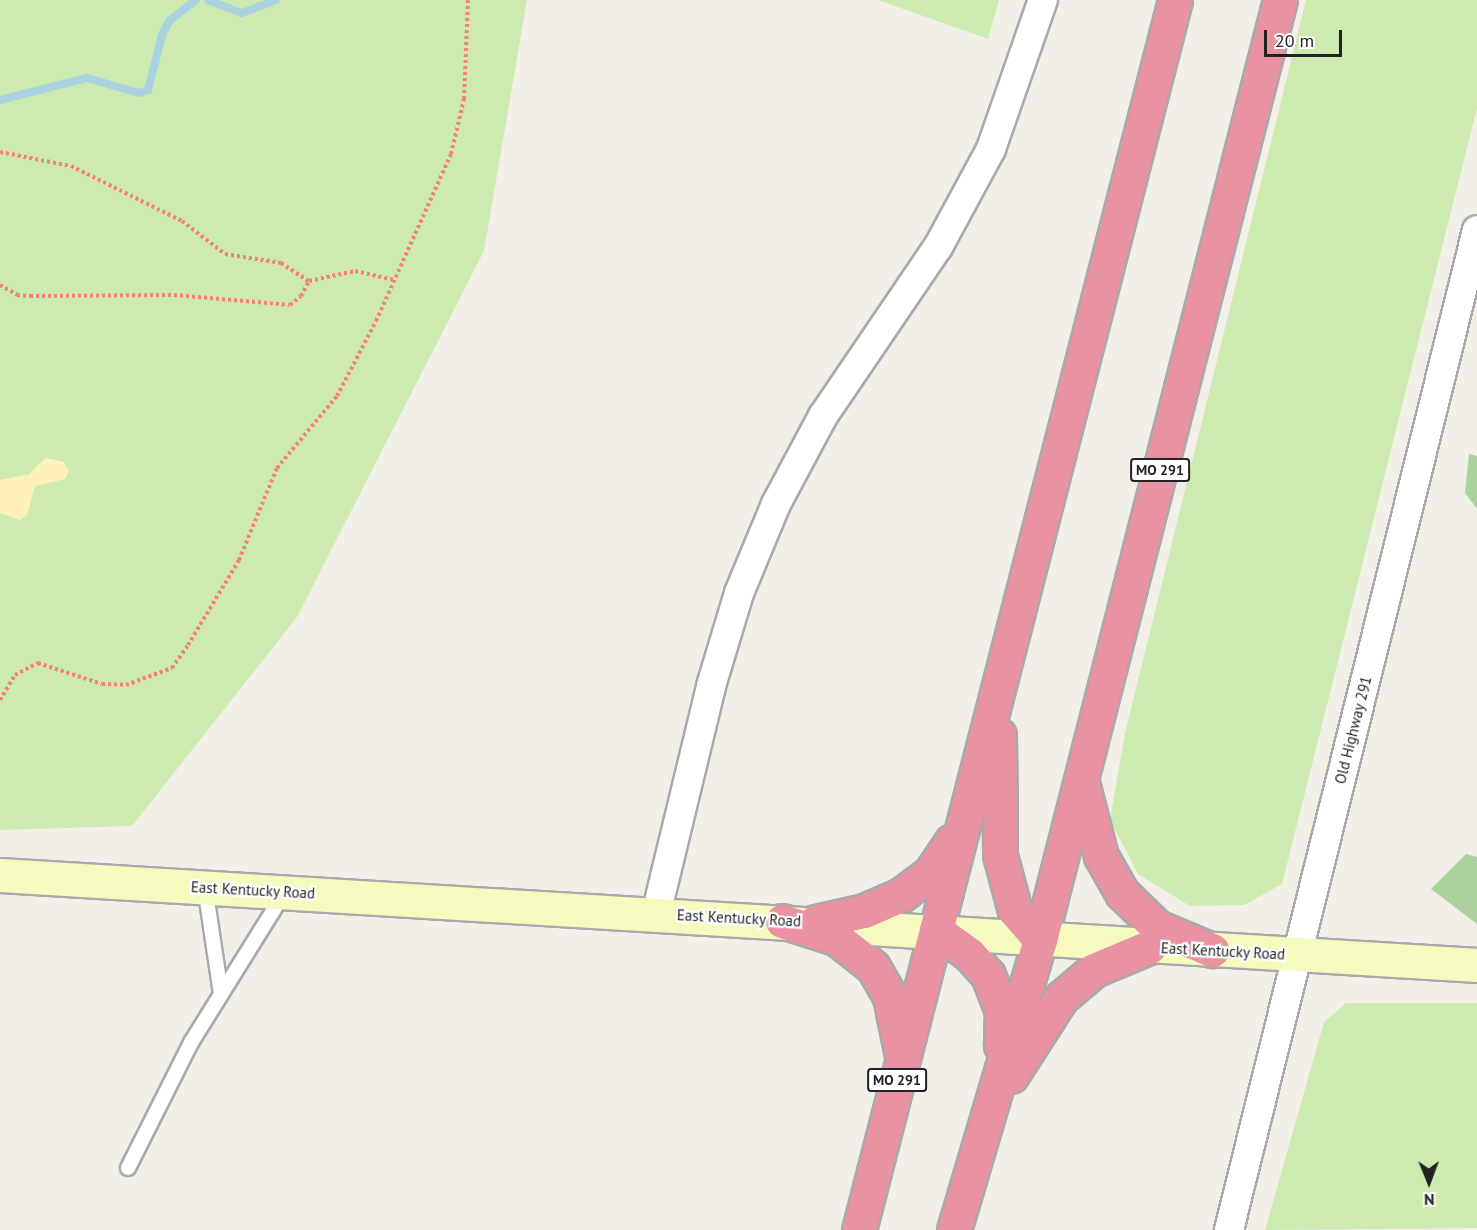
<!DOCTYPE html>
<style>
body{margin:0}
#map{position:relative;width:1477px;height:1230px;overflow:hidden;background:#f2efe9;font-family:"PT Sans",sans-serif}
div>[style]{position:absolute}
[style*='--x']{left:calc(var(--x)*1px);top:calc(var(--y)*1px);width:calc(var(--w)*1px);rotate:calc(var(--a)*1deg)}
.grass>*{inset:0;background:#cdebb0}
.forest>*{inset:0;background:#add19e}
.sand>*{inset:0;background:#fff1ba}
.stream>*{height:8px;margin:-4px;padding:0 4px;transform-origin:4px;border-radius:4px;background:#aad3df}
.path>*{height:4px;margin-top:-2px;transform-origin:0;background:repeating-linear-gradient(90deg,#fa8072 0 3px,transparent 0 6px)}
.roads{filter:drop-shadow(2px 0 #a9a9a9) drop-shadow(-2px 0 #a9a9a9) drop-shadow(0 2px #a9a9a9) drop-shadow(0 -2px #a9a9a9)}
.lane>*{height:14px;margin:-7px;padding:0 7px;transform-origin:7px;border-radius:7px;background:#fff}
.street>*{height:28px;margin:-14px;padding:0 14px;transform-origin:14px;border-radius:14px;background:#fff}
.secondary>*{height:33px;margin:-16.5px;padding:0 16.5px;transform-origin:16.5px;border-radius:16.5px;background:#f7fabf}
.highway>*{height:33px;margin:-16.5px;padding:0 16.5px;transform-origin:16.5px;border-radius:16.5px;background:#e892a2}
span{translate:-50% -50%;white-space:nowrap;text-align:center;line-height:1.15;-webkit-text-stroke:4.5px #fff;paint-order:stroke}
.shield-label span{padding:2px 4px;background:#fff;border:2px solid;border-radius:4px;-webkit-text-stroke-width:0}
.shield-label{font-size:14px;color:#222;font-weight:700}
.street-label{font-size:15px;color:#222}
.north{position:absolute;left:1399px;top:1152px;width:60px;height:60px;-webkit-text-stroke:4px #fff;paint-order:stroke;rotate:179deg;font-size:16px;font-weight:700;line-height:24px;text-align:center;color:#222}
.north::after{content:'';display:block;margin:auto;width:21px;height:27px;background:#222;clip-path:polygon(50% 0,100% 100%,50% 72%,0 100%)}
.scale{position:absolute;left:1264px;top:30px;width:78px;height:27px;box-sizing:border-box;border:3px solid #222;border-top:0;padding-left:8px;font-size:18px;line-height:21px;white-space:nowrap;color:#222;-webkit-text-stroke:4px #fff;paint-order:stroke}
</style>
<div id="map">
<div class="grass">
<div style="clip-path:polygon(0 0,527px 0,484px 251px,297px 617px,132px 826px,0 830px)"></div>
<div style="clip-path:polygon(878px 0,999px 0,988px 39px)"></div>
<div style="clip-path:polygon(1306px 0,1477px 0,1477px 108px,1282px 884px,1244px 905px,1190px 906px,1138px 874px,1110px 820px,1125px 733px)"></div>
<div style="clip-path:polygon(1346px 1003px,1477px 1003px,1477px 1228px,1265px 1230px,1324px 1022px)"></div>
</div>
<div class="forest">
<div style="clip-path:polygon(1469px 454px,1477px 456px,1477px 509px,1465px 493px)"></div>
<div style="clip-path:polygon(1466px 854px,1477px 857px,1477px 924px,1431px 889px)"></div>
</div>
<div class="sand">
<div style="clip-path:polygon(46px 458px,64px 462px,69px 471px,65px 479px,35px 486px,27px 515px,20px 520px,0 513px,0 480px,29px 474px)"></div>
</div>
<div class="stream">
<div style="--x:208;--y:0;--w:36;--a:21"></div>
<div style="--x:242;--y:13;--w:36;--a:-21"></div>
<div style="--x:0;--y:100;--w:90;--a:-14.2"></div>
<div style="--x:87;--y:78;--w:54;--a:16.1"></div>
<div style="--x:139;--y:93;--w:9;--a:-18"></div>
<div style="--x:148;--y:90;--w:57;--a:-75.7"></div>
<div style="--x:162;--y:35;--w:16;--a:-63"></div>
<div style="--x:169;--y:21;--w:34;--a:-38"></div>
</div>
<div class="path">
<div style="--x:0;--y:152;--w:72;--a:11.2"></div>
<div style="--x:71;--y:166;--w:124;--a:26.4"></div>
<div style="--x:182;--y:221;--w:54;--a:37.5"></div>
<div style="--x:225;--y:254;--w:57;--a:9.1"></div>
<div style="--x:281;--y:263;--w:33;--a:33"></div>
<div style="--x:309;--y:281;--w:47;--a:-12.3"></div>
<div style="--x:355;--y:271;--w:39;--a:13"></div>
<div style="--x:0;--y:285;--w:20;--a:30"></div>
<div style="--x:17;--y:295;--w:13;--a:4"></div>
<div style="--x:30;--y:296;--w:144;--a:-0.4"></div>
<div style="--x:174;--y:295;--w:116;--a:4.9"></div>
<div style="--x:290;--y:305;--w:14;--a:-39"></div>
<div style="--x:301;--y:296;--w:17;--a:-62"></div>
<div style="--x:0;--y:700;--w:29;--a:-59"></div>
<div style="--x:15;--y:675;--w:26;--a:-28"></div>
<div style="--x:38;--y:663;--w:67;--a:18.2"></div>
<div style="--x:102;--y:684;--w:24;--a:2"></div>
<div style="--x:126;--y:685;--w:49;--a:-20.3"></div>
<div style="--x:172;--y:668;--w:28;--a:-55"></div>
<div style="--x:188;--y:645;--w:99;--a:-59"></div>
<div style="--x:239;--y:560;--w:100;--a:-67.6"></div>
<div style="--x:277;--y:468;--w:94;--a:-50.2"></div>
<div style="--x:337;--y:396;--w:85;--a:-62.5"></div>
<div style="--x:376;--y:321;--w:183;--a:-65.8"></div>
<div style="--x:451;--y:154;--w:57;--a:-76.7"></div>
<div style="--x:464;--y:99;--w:99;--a:-87.7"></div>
</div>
<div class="roads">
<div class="lane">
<div style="--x:205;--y:887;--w:108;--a:81.5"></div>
<div style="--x:128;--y:1168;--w:142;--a:-63.3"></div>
<div style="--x:192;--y:1041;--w:174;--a:-58.1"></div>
</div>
<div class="street">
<div style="--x:656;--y:914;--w:235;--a:-76.4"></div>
<div style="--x:711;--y:686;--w:97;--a:-73.2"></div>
<div style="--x:739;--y:593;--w:96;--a:-67.4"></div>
<div style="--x:776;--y:504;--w:100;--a:-61.9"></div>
<div style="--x:823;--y:416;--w:204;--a:-55.8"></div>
<div style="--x:938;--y:247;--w:111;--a:-61.6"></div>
<div style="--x:991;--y:149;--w:158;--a:-70.8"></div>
<div style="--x:1229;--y:1230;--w:1030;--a:-76.07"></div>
</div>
<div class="secondary">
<div style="--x:0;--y:875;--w:1480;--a:3.49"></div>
</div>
<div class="highway">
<div style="--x:999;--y:735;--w:120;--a:89.5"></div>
<div style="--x:1000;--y:855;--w:58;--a:75"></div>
<div style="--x:1015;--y:911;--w:38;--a:49"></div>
<div style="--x:1083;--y:786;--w:72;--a:75.6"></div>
<div style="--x:1101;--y:856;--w:43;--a:60.4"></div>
<div style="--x:1122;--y:893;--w:49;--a:44.2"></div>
<div style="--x:1157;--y:927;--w:60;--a:22.7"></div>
<div style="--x:782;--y:921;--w:57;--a:17.5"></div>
<div style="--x:836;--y:938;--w:47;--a:38.1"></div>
<div style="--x:873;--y:967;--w:34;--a:60"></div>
<div style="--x:890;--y:997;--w:55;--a:78.5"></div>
<div style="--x:815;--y:922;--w:50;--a:-12.7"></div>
<div style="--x:864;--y:911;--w:40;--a:-23.4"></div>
<div style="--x:901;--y:895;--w:38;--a:-37"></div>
<div style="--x:931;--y:872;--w:37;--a:-56"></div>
<div style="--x:936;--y:930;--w:41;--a:36"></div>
<div style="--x:969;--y:954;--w:28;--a:48"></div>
<div style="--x:988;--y:975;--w:39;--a:69"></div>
<div style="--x:1002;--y:1011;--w:34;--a:92"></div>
<div style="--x:1011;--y:1076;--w:93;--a:-57.3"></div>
<div style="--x:1061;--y:998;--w:43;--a:-40.3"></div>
<div style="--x:1094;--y:970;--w:60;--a:-22.7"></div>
<div style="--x:859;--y:1230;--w:1270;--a:-75.59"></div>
<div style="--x:954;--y:1230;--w:302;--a:-73.5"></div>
<div style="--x:1040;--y:940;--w:970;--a:-75.68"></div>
</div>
</div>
<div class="shield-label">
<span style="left:1160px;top:470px">MO 291</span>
<span style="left:897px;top:1080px">MO 291</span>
</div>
<div class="street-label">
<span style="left:1353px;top:730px;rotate:-76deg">Old Highway 291</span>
<span style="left:253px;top:890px;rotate:3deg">East Kentucky Road</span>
<span style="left:739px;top:918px;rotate:3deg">East Kentucky Road</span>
<span style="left:1223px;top:951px;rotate:3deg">East Kentucky Road</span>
</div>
<div class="north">N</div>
<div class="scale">20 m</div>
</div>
